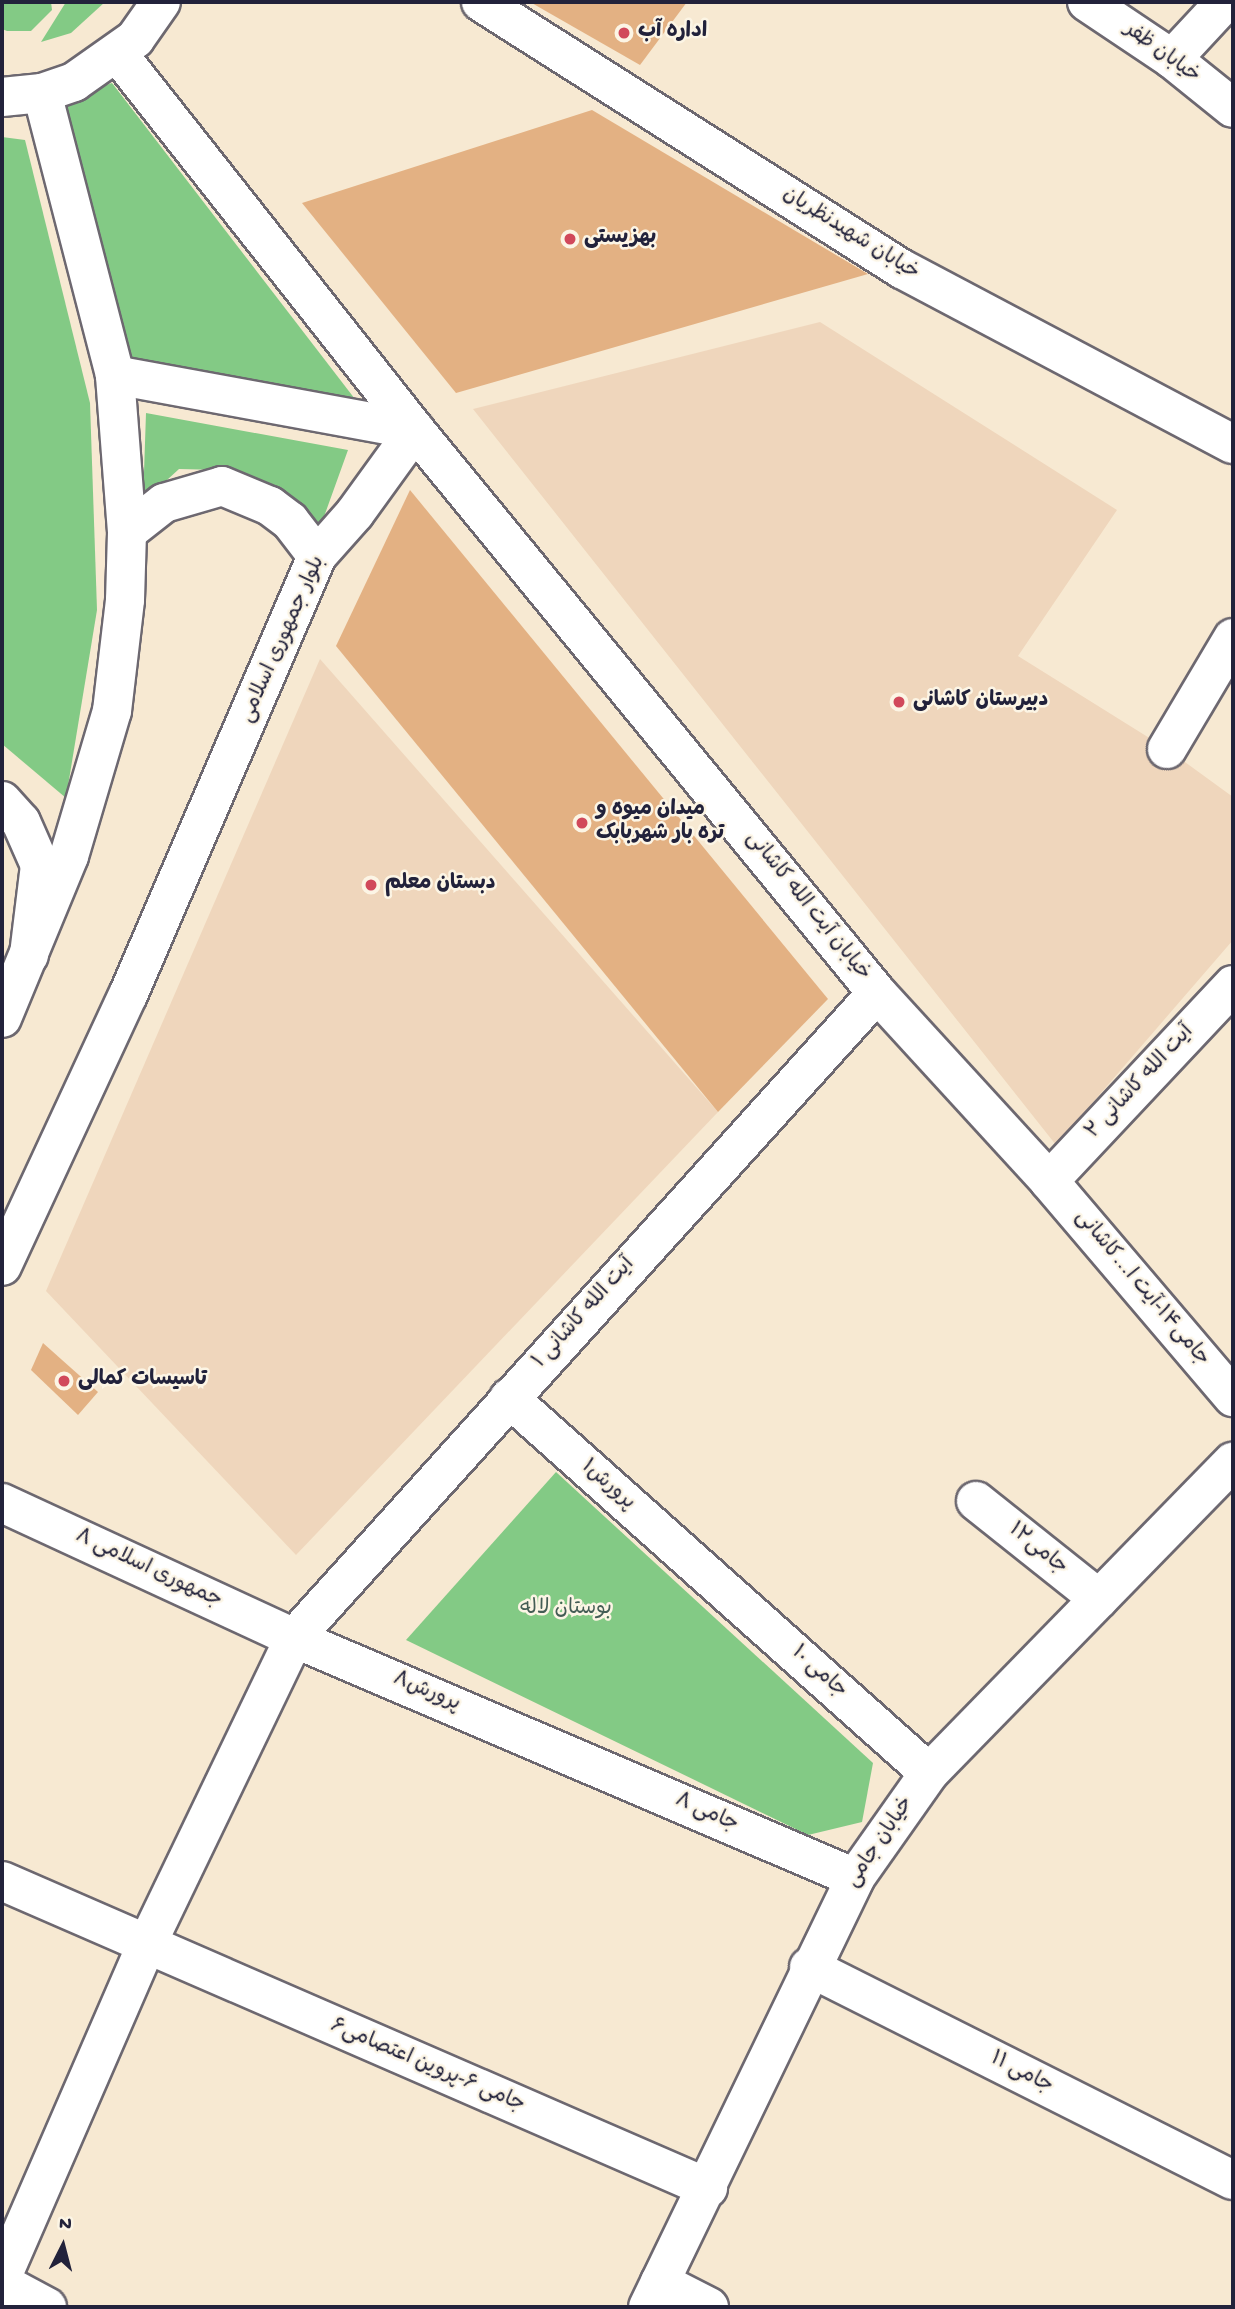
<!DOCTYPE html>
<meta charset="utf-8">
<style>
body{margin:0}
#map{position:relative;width:1235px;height:2309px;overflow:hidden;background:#f7e9d2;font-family:"Gochi Hand","Playpen Sans Arabic",sans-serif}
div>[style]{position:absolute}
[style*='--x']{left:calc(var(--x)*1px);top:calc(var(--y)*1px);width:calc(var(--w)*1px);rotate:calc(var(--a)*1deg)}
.built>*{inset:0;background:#efd6bc}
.green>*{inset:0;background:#83ca85}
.building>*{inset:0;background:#e3b183}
.roads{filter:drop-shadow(2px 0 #6d6870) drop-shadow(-2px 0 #6d6870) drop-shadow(0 2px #6d6870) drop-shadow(0 -2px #6d6870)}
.street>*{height:38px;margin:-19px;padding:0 19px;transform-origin:19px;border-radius:19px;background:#fff}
.secondary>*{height:38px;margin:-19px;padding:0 19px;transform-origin:19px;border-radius:19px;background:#fff}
.primary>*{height:38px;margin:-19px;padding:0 19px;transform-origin:19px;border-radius:19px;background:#fff}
.dots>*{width:19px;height:19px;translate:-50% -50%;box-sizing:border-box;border:4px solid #fcf5e5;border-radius:50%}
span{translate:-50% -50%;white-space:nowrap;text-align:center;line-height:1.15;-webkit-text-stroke:5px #fcf5e5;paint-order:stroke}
.poi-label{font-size:21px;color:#22223b;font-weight:700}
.left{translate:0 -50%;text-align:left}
.street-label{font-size:21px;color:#22223b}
.park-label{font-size:21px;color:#445d55}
.frame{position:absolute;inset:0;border:4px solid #22223b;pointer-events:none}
.north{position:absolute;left:28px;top:2211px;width:70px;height:70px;-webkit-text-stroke:5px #fcf5e5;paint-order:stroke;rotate:6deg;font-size:19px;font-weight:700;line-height:28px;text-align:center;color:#22223b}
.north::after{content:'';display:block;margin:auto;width:24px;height:32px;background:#22223b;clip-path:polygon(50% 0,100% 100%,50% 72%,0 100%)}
</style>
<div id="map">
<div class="built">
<div style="clip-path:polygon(820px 322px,1117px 510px,1018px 656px,1167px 749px,1233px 797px,1233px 940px,1056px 1145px,473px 409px)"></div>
<div style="clip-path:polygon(320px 659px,718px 1112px,296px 1555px,46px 1291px)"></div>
</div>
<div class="green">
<div style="clip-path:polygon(4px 2px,51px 2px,52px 10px,31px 31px,7px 31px,2px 29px)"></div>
<div style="clip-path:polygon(66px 2px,105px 2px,71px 33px,41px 42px)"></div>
<div style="clip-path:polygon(112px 83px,358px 403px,125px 372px,40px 108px)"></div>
<div style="clip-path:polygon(2px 137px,25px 140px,90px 403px,97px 610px,66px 798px,2px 744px)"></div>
<div style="clip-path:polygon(146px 413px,348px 450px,321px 525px,293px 497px,272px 485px,221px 470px,179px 469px,143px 502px)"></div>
<div style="clip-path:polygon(556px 1472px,873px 1763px,862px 1822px,808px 1835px,406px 1640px)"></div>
</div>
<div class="building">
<div style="clip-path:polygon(530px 2px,687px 2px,640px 65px)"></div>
<div style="clip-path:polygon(592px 110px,868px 274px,456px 393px,302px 203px)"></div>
<div style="clip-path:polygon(410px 490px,828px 999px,718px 1112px,336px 646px)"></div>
<div style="clip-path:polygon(43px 1343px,98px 1392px,78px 1415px,31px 1370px)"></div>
</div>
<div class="roads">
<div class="street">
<div style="--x:481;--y:2;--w:499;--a:32.4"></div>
<div style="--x:902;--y:269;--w:374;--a:27.9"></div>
<div style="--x:1087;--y:2;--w:102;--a:33.8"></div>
<div style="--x:1172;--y:59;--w:78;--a:38.8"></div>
<div style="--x:1172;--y:59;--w:78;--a:-47.1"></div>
<div style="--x:415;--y:430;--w:728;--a:50.63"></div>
<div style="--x:877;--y:993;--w:255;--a:47.5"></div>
<div style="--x:1049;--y:1181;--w:284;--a:49.6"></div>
<div style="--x:1167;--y:749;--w:129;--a:-59.3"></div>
<div style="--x:1049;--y:1181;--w:269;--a:-46.8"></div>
<div style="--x:509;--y:1398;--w:563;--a:41.76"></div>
<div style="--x:976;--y:1501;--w:157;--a:38.5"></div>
<div style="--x:2;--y:1503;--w:322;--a:24.8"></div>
<div style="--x:294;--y:1638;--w:610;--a:23.16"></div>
<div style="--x:2;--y:1881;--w:770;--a:23.5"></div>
<div style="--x:809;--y:1967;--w:474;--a:26.7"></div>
<div style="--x:2;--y:2277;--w:361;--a:-66.5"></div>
<div style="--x:146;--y:1946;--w:342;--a:-64.3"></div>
<div style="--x:294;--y:1638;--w:869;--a:-47.89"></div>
<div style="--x:660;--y:2282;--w:55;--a:27"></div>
<div style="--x:2;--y:2283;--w:51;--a:28.1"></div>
<div style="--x:648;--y:2307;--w:476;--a:-64.2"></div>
<div style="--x:855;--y:1878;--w:128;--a:-54.8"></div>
<div style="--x:929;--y:1773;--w:435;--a:-45.7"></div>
</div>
<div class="secondary">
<div style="--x:115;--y:375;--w:305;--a:10.4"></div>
<div style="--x:127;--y:532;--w:47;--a:-38.1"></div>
<div style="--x:164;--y:503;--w:60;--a:-16.3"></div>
<div style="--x:222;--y:486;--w:52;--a:22.6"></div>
<div style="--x:270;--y:506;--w:25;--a:37"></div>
<div style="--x:290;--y:521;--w:44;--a:52.4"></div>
<div style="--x:2;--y:1018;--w:175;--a:-67.5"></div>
<div style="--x:69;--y:856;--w:151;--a:-73.5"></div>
<div style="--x:112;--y:711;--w:112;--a:-83.3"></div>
<div style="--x:125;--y:600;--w:68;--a:-88.3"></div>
<div style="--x:127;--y:532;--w:157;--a:-94.4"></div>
<div style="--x:115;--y:375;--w:291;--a:-104.5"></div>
<div style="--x:2;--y:1266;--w:299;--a:-65.1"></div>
<div style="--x:128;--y:995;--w:478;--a:-66.7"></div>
<div style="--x:317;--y:556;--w:57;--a:-48.5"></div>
<div style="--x:355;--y:513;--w:102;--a:-54.1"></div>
<div style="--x:415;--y:430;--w:479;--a:-128.3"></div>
</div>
<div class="primary">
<div style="--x:2;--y:97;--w:40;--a:-5.7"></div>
<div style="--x:42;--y:93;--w:34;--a:-19"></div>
<div style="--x:74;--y:82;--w:75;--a:-35.2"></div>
<div style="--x:135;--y:39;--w:45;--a:-54.9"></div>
<div style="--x:2;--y:801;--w:28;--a:48"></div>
<div style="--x:21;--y:822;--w:47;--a:66.2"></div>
<div style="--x:40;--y:865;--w:91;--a:97"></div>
</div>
</div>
<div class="dots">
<div style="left:624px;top:33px;background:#d1495b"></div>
<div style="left:570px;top:239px;background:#d1495b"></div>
<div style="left:899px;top:702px;background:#d1495b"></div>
<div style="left:582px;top:823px;background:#d1495b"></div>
<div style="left:371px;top:885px;background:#d1495b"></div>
<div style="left:64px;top:1381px;background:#d1495b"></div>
</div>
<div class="poi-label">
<span class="left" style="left:638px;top:33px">اداره آب</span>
<span class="left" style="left:584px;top:239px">بهزیستی</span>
<span class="left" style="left:913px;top:702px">دبیرستان کاشانی</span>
<span class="left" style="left:596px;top:823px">میدان میوه و<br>تره بار شهربابک</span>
<span class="left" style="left:385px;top:885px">دبستان معلم</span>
<span class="left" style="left:78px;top:1381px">تاسیسات کمالی</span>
</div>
<div class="street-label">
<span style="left:1161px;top:54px;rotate:36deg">خیابان ظفر</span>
<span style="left:850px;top:235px;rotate:32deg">خیابان شهیدنظریان</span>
<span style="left:284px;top:640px;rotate:-66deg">بلوار جمهوری اسلامی</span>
<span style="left:807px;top:907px;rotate:51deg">خیابان آیت الله کاشانی</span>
<span style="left:1141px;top:1083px;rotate:-47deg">آیت الله کاشانی ۲</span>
<span style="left:1141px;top:1289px;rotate:50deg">جامی۱۴-آیت ا...کاشانی</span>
<span style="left:585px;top:1314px;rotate:-48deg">آیت الله کاشانی ۱</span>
<span style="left:607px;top:1486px;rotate:41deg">پرورش۱</span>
<span style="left:1037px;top:1550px;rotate:39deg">جامی۱۲</span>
<span style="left:148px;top:1570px;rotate:25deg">جمهوری اسلامی ۸</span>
<span style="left:818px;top:1673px;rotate:42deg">جامی ۱۰</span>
<span style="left:426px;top:1693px;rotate:23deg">پرورش۸</span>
<span style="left:706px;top:1814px;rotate:24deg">جامی ۸</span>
<span style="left:881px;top:1843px;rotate:-56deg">خیابان جامی</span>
<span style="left:427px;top:2067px;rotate:23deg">جامی ۶-پروین اعتصامی۶</span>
<span style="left:1021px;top:2074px;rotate:27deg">جامی ۱۱</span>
</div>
<div class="park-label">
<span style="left:566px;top:1610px">بوستان لاله</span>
</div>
<div class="frame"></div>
<div class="north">N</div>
</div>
